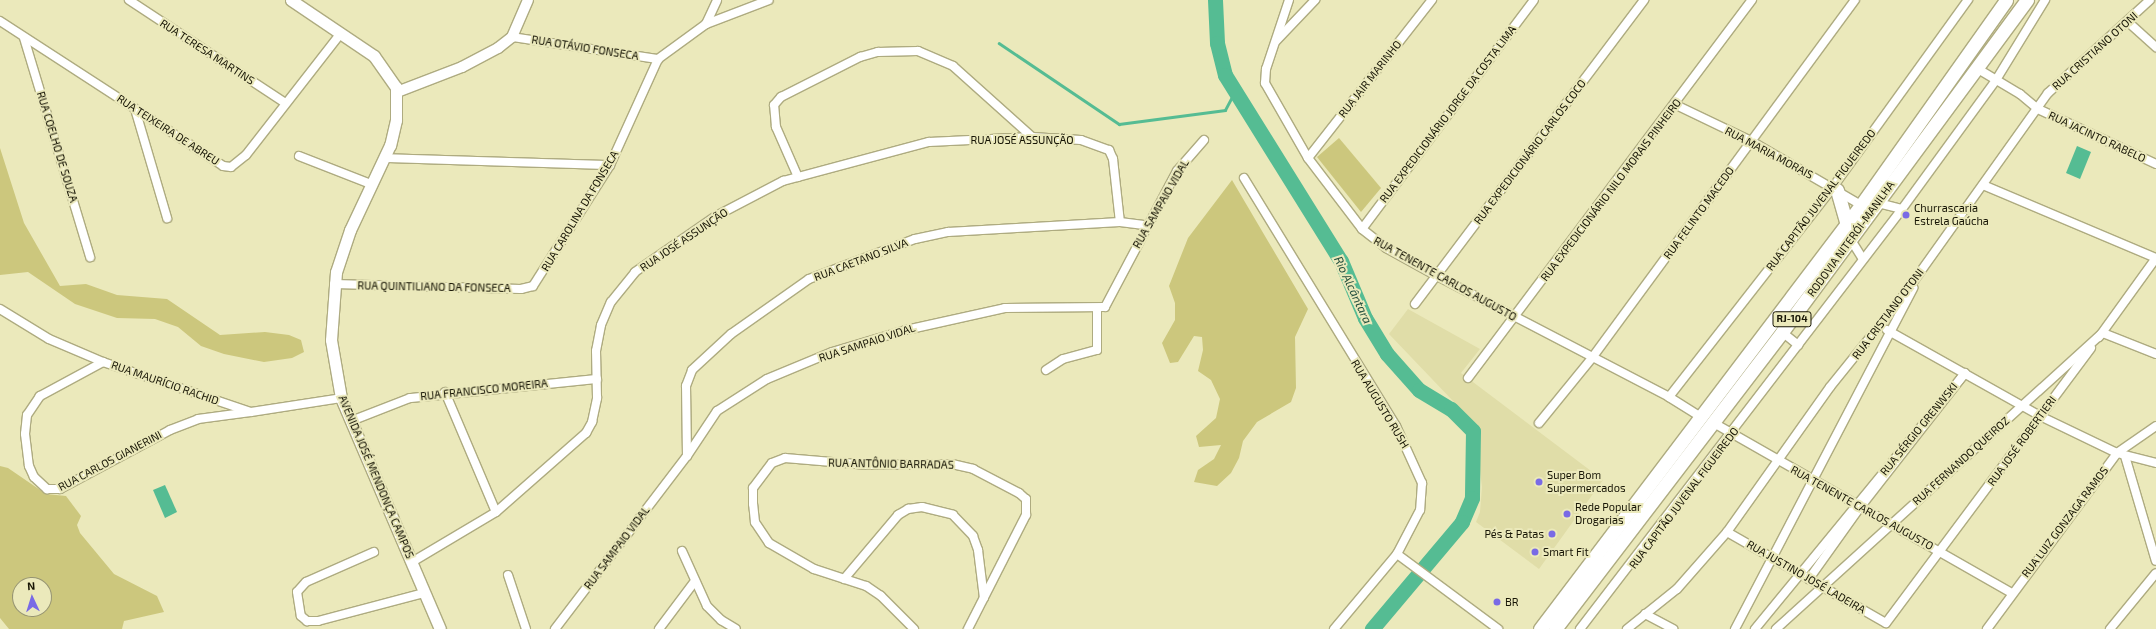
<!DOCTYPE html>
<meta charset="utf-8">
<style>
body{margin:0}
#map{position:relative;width:2156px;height:629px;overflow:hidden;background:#ebe9bb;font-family:"Exo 2",sans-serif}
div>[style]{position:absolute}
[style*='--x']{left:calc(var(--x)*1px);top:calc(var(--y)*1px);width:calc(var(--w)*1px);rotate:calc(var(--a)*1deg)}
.built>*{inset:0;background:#e0dda8}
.green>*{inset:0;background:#ccc77d}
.water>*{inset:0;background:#55bc93}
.stream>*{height:2.5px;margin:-1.25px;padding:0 1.25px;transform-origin:1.25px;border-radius:1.25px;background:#55bc93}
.river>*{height:15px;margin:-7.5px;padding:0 7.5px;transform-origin:7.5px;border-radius:7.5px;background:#55bc93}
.roads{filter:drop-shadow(1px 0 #aeab80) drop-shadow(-1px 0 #aeab80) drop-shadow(0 1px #aeab80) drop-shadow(0 -1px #aeab80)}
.minor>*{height:8px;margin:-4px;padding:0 4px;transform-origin:4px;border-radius:4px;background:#fff}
.tertiary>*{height:10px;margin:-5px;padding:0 5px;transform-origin:5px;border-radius:5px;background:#fff}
.secondary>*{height:11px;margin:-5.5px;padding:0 5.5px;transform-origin:5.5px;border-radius:5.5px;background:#fff}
.trunk>*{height:13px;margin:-6.5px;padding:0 6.5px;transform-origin:6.5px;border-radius:6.5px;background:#fff}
.dots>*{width:11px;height:11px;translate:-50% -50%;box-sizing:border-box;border:2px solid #ebe9bb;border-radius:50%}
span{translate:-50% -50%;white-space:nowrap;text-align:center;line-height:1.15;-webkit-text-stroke:4px #ebe9bb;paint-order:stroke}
.shield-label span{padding:1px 3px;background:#ebe9bb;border:1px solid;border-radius:3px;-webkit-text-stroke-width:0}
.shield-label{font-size:10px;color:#171505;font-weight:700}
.street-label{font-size:11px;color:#171505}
.poi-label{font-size:11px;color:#171505}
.left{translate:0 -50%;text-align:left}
.right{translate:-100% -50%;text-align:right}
.water-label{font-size:12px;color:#224e3d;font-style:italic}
.north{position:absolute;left:12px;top:577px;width:40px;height:40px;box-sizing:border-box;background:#ebe9bb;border:1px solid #969472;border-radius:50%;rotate:356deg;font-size:11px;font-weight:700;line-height:16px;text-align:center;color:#171505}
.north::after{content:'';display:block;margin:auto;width:14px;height:18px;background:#796ae5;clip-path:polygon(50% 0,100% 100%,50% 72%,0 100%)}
</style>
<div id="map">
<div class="built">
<div style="clip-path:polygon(1408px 309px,1480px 349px,1461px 373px,1603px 480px,1539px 569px,1476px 522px,1480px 512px,1482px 487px,1474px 423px,1389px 334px)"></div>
</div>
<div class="green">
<div style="clip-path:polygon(1339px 138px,1381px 188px,1361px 212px,1317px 157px)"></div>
<div style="clip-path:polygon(0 148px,24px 223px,60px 286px,86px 284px,117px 295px,167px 299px,220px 335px,265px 332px,289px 335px,301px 340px,304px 352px,292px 358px,264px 362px,224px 354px,201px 346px,178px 327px,155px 319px,117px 318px,75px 304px,28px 272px,0 275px)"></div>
<div style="clip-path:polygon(1232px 180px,1308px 309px,1295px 337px,1296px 388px,1291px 402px,1257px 422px,1243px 441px,1239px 458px,1231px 473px,1217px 486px,1194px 482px,1198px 470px,1214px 459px,1221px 445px,1199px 447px,1196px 436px,1216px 418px,1220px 399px,1211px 380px,1198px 371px,1203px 350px,1202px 337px,1194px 336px,1178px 362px,1170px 363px,1162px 343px,1175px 320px,1175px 303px,1169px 286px,1188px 238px)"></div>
<div style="clip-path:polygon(evenodd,0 466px,8px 468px,46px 494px,66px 496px,81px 516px,77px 525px,80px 533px,114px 574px,157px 596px,164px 612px,124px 621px,122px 629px,9px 629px,0 618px,0 466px,20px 585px,44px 585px,44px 609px,20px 609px,20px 585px)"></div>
</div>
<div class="water">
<div style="clip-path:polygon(2077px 146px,2091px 152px,2080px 179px,2066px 173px)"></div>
<div style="clip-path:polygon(165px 485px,177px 512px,165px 518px,153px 490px)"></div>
</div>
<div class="stream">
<div style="--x:999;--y:43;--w:145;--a:34"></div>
<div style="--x:1119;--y:124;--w:107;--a:-7.5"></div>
<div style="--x:1225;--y:110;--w:21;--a:-62"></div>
</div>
<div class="river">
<div style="--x:1215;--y:0;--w:43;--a:87.3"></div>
<div style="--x:1217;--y:43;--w:33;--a:76"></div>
<div style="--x:1225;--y:75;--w:219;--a:58.1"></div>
<div style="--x:1341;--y:261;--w:62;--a:67.2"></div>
<div style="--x:1365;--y:318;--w:42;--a:58.6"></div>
<div style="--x:1387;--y:354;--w:48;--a:48.4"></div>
<div style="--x:1419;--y:390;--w:37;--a:31"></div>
<div style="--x:1451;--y:409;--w:31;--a:45"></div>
<div style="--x:1473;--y:431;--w:67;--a:90.9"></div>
<div style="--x:1472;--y:498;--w:26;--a:113"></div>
<div style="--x:1462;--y:522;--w:140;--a:130.1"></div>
</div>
<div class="roads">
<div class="minor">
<div style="--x:129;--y:0;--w:187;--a:33.4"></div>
<div style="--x:1289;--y:0;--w:73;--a:108.4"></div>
<div style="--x:1266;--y:69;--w:14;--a:94"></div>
<div style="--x:1265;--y:83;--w:86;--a:60.2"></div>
<div style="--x:1308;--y:158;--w:89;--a:52.7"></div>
<div style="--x:1362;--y:229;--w:31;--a:38"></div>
<div style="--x:1386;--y:248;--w:58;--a:28.8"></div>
<div style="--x:1437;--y:276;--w:262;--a:27.5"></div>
<div style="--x:1669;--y:397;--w:36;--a:32"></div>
<div style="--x:0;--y:21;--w:266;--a:33"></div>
<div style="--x:223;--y:166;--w:8;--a:7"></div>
<div style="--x:231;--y:167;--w:19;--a:-39"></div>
<div style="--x:246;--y:155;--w:155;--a:-52.1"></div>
<div style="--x:2128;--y:22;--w:38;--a:42"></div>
<div style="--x:706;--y:24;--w:67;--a:-20.9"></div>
<div style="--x:512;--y:37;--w:148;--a:8.6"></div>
<div style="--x:24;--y:38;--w:229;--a:73.2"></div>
<div style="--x:1276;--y:41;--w:57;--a:-46.4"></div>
<div style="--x:1978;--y:69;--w:49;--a:30.8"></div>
<div style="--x:2020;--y:94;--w:23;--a:40"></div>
<div style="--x:2038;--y:109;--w:130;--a:25"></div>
<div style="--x:1676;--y:105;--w:83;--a:25.6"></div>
<div style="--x:1751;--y:141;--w:127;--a:30.2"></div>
<div style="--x:135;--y:109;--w:114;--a:73.6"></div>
<div style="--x:299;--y:156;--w:77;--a:21.3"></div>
<div style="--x:384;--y:158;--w:226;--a:1.8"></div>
<div style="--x:1308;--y:158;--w:201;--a:-51.9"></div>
<div style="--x:798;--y:177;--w:55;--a:-113.7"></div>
<div style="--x:776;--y:127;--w:22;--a:-95"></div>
<div style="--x:774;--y:105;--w:11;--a:-49"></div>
<div style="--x:781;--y:97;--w:89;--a:-26.9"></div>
<div style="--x:860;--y:57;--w:19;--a:-16"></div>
<div style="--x:878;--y:52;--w:40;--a:-1.4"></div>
<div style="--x:918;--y:51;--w:38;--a:23"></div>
<div style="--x:953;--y:66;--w:106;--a:41.9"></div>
<div style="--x:1244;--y:178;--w:291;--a:58.5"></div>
<div style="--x:1396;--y:426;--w:63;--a:65.5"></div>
<div style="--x:1422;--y:483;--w:27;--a:94"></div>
<div style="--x:1420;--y:510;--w:50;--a:117.6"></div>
<div style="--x:1397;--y:554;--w:98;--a:130"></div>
<div style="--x:1983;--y:185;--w:188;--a:22.9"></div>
<div style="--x:1878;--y:203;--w:25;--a:14"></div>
<div style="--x:1362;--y:229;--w:286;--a:-53.1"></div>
<div style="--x:1851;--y:240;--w:22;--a:58"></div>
<div style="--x:334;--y:284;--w:187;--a:1.5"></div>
<div style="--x:521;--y:289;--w:12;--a:-14"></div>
<div style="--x:533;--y:286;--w:143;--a:-57.5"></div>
<div style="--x:610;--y:165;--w:116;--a:-65.6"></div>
<div style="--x:658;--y:59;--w:59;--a:-36.1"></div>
<div style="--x:706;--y:24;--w:26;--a:-65"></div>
<div style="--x:1415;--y:304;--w:381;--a:-53"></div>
<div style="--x:0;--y:309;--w:57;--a:31.5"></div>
<div style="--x:49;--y:339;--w:59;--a:23.1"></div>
<div style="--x:103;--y:362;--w:156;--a:18.7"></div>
<div style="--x:251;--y:412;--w:91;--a:-8.8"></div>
<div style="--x:1887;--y:330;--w:176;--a:29.3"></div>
<div style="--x:2040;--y:416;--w:85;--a:25.7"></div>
<div style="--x:2117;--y:453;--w:40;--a:14.4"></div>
<div style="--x:1782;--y:332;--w:21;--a:39"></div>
<div style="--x:2099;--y:337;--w:97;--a:-54.2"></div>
<div style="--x:103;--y:362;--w:72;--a:151.6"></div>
<div style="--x:40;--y:396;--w:23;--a:124"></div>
<div style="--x:27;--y:415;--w:19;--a:96"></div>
<div style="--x:25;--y:434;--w:32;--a:83"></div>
<div style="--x:29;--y:466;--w:12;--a:66"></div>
<div style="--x:34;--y:477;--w:18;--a:43"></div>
<div style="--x:47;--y:489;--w:13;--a:0"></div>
<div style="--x:60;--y:489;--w:125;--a:-28.2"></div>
<div style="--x:170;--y:430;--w:30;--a:-21"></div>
<div style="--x:198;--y:419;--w:53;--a:-7.5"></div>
<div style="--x:1046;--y:370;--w:20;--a:-33"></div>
<div style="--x:1063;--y:359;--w:35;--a:-15"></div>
<div style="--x:1097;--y:350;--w:41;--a:-90"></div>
<div style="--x:1468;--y:378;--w:473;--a:-53.1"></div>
<div style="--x:445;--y:392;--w:130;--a:67"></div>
<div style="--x:1669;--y:397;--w:266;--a:-52"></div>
<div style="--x:1833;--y:187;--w:231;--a:-54.2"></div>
<div style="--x:351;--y:421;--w:63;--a:-21.3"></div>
<div style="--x:410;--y:398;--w:188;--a:-5.8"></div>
<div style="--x:1712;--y:422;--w:345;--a:29.7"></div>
<div style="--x:1539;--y:423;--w:84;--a:-50.8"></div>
<div style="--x:1592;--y:358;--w:444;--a:-53.7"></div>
<div style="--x:687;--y:456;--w:70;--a:-90.8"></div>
<div style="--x:686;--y:386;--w:17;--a:-69"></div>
<div style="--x:692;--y:370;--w:53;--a:-42.7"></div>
<div style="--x:731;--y:334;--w:95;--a:-35.2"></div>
<div style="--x:809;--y:279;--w:113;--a:-20.7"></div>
<div style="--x:915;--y:239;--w:34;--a:-12"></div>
<div style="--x:948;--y:232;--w:172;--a:-3.3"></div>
<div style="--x:1120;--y:222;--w:26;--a:7"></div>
<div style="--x:2125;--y:456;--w:109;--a:73.6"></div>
<div style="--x:1727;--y:532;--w:183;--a:29.8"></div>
<div style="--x:682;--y:551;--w:60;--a:65.6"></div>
<div style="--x:707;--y:606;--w:20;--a:45"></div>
<div style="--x:721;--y:620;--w:17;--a:31"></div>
<div style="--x:374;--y:552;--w:74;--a:156.2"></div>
<div style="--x:306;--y:582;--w:13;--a:132"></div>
<div style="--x:297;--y:592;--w:24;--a:81"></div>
<div style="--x:301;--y:616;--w:8;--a:40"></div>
<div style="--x:307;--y:621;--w:11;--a:0"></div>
<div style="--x:318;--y:621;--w:110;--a:-14.8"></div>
<div style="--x:1397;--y:554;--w:126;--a:36.6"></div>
<div style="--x:412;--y:562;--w:98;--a:-30.8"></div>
<div style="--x:496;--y:512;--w:120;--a:-41.3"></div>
<div style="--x:586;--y:433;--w:13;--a:-61"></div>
<div style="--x:592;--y:422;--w:25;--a:-78"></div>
<div style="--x:597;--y:398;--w:47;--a:-91.2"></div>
<div style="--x:596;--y:351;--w:26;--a:-79"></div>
<div style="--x:601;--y:325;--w:25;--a:-67"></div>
<div style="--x:611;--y:302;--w:38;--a:-51"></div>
<div style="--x:635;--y:272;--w:98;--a:-34.7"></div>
<div style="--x:716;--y:216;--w:76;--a:-27.6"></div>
<div style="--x:783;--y:181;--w:151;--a:-15"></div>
<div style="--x:929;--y:142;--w:103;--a:-2.8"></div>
<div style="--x:1032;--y:137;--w:49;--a:3.5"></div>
<div style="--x:1081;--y:140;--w:30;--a:20"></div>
<div style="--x:1109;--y:150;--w:10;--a:66"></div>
<div style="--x:1113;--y:159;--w:63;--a:83.7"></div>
<div style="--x:508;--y:575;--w:57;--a:71.6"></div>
<div style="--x:844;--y:579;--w:84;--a:-49.8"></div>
<div style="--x:898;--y:515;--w:12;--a:-31"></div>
<div style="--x:908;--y:509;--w:14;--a:-8"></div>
<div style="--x:922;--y:507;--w:32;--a:14"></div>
<div style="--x:953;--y:515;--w:29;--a:46"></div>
<div style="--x:973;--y:536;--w:15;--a:70"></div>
<div style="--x:978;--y:550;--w:48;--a:82.9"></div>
<div style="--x:1645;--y:614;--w:32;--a:28"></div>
<div style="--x:1886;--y:623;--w:343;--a:-53.3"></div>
<div style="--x:555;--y:629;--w:218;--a:-52.7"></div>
<div style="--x:687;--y:456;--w:54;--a:-56.3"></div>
<div style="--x:717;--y:411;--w:59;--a:-32.6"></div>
<div style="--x:767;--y:379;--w:70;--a:-22.6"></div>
<div style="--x:832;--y:352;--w:77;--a:-16.6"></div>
<div style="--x:906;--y:330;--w:101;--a:-12.5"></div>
<div style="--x:1005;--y:308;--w:100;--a:-0.6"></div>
<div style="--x:1105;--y:307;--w:154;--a:-62.1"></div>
<div style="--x:1177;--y:171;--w:41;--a:-48.9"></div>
<div style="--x:659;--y:629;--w:60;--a:-53.1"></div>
<div style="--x:914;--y:629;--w:47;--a:-135"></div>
<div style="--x:881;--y:596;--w:18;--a:-146"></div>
<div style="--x:866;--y:586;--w:55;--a:-161.9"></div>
<div style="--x:814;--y:569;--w:52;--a:-150"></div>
<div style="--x:769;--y:543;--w:25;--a:-124"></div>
<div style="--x:755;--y:522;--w:18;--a:-96"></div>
<div style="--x:753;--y:504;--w:16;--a:-90"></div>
<div style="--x:753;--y:488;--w:31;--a:-53"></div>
<div style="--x:772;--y:463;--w:14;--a:-21"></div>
<div style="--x:785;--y:458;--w:83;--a:4.8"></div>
<div style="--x:868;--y:465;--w:84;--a:-0.7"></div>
<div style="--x:952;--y:464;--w:22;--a:13"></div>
<div style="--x:973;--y:469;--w:52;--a:27.6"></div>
<div style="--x:1019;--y:493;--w:9;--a:41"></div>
<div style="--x:1026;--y:499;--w:16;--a:90"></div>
<div style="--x:1026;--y:515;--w:128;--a:117"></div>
<div style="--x:1580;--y:629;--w:529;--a:-52.52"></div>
<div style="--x:1902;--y:209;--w:160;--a:-53.9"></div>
<div style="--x:1996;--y:80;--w:94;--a:-58.5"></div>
<div style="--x:1627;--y:629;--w:64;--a:-38.7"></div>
<div style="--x:1677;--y:589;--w:76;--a:-48.7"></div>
<div style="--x:1727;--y:532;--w:178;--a:-54.6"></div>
<div style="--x:1830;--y:387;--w:113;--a:-51.1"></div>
<div style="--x:1901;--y:299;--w:253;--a:-54.5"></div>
<div style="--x:2048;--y:93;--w:138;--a:-42.4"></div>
<div style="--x:1735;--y:629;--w:385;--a:-62.4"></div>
<div style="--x:1755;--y:629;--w:331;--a:-50.6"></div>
<div style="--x:1965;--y:373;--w:169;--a:128"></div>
<div style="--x:1861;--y:506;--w:90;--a:125.5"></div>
<div style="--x:1776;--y:629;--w:441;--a:-42.2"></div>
<div style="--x:2103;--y:333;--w:57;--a:21.6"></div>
<div style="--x:1987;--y:629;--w:219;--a:-53.5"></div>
<div style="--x:2117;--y:453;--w:47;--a:-34.7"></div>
<div style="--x:2110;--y:629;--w:72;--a:-50.6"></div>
</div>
<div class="tertiary">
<div style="--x:397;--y:92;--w:70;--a:-21"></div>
<div style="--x:462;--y:67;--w:41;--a:-27.8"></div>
<div style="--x:498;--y:48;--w:18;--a:-38"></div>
<div style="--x:512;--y:37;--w:40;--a:-66.6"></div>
</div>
<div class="secondary">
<div style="--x:291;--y:0;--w:100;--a:34"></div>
<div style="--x:374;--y:56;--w:38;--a:55"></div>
<div style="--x:396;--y:87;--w:33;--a:90"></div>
<div style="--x:396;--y:120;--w:26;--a:103"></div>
<div style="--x:390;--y:145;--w:94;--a:115.2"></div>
<div style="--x:350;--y:230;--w:44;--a:108.4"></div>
<div style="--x:336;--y:272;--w:68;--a:94.2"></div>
<div style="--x:331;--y:340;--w:59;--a:80.2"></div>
<div style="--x:341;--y:398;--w:251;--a:66.8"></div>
</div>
<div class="trunk">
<div style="--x:1837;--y:190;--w:35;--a:74"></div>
<div style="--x:1540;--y:629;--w:532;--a:-52.87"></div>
<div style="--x:1861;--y:205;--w:251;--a:-54.7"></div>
<div style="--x:1555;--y:629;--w:374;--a:-52.6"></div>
<div style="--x:1782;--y:332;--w:413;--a:-53.6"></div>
</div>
</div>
<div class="dots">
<div style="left:1906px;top:215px;background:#796ae5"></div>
<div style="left:1539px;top:482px;background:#796ae5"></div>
<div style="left:1567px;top:514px;background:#796ae5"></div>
<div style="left:1552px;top:534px;background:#796ae5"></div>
<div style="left:1535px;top:552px;background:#796ae5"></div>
<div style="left:1497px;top:602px;background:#796ae5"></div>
</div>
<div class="shield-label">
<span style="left:1792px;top:319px">RJ-104</span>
</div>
<div class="street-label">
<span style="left:585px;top:48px;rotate:9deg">RUA OTÁVIO FONSECA</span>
<span style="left:2095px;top:51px;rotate:-42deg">RUA CRISTIANO OTONI</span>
<span style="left:207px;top:52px;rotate:33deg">RUA TERESA MARTINS</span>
<span style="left:1370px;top:79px;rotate:-52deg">RUA JAIR MARINHO</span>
<span style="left:1448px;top:114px;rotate:-53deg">RUA EXPEDICIONÁRIO JORGE DA COSTA LIMA</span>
<span style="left:168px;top:130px;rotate:33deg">RUA TEIXEIRA DE ABREU</span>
<span style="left:2097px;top:137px;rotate:25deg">RUA JACINTO RABELO</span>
<span style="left:1022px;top:140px">RUA JOSÉ ASSUNÇÃO</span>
<span style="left:57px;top:147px;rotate:73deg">RUA COELHO DE SOUZA</span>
<span style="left:1530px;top:152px;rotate:-53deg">RUA EXPEDICIONÁRIO CARLOS COCO</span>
<span style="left:1769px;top:153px;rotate:28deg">RUA MARIA MORAIS</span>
<span style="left:1611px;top:190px;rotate:-53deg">RUA EXPEDICIONÁRIO NILO MORAIS PINHEIRO</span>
<span style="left:1821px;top:200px;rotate:-53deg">RUA CAPITÃO JUVENAL FIGUEIREDO</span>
<span style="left:1161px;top:204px;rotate:-60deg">RUA SAMPAIO VIDAL</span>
<span style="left:580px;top:211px;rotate:-59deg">RUA CAROLINA DA FONSECA</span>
<span style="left:1699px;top:213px;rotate:-54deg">RUA FELINTO MACEDO</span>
<span style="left:1851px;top:239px;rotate:-54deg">RODOVIA NITERÓI-MANILHA</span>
<span style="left:684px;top:240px;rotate:-34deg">RUA JOSÉ ASSUNÇÃO</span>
<span style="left:861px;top:260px;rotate:-21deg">RUA CAETANO SILVA</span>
<span style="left:1445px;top:279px;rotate:29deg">RUA TENENTE CARLOS AUGUSTO</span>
<span style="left:434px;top:287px;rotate:1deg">RUA QUINTILIANO DA FONSECA</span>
<span style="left:1888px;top:314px;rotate:-53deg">RUA CRISTIANO OTONI</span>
<span style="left:867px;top:343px;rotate:-18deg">RUA SAMPAIO VIDAL</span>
<span style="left:165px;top:383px;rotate:19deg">RUA MAURÍCIO RACHID</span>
<span style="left:484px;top:390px;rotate:-6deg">RUA FRANCISCO MOREIRA</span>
<span style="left:1380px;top:404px;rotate:59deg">RUA AUGUSTO RUSH</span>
<span style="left:1919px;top:429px;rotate:-51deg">RUA SÉRGIO GRENWSKI</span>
<span style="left:2022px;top:441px;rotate:-54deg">RUA JOSÉ ROBERTIERI</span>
<span style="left:110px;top:461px;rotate:-28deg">RUA CARLOS GIANERINI</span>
<span style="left:1961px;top:461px;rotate:-42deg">RUA FERNANDO QUEIROZ</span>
<span style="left:891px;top:464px;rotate:1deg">RUA ANTÔNIO BARRADAS</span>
<span style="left:376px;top:477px;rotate:67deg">AVENIDA JOSÉ MENDONÇA CAMPOS</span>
<span style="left:1684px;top:498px;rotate:-53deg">RUA CAPITÃO JUVENAL FIGUEIREDO</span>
<span style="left:1862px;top:508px;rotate:29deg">RUA TENENTE CARLOS AUGUSTO</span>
<span style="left:2065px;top:522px;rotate:-53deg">RUA LUIZ GONZAGA RAMOS</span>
<span style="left:617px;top:548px;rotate:-53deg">RUA SAMPAIO VIDAL</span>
<span style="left:1806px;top:577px;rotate:30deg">RUA JUSTINO JOSÉ LADEIRA</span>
</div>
<div class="poi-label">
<span class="left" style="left:1914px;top:215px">Churrascaria<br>Estrela Gaúcha</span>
<span class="left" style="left:1547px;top:482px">Super Bom<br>Supermercados</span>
<span class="left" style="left:1575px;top:514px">Rede Popular<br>Drogarias</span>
<span class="right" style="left:1544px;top:534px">Pés &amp; Patas</span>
<span class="left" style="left:1543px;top:552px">Smart Fit</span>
<span class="left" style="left:1505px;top:602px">BR</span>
</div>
<div class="water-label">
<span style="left:1353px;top:290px;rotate:65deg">Rio Alcântara</span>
</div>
<div class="north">N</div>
</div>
